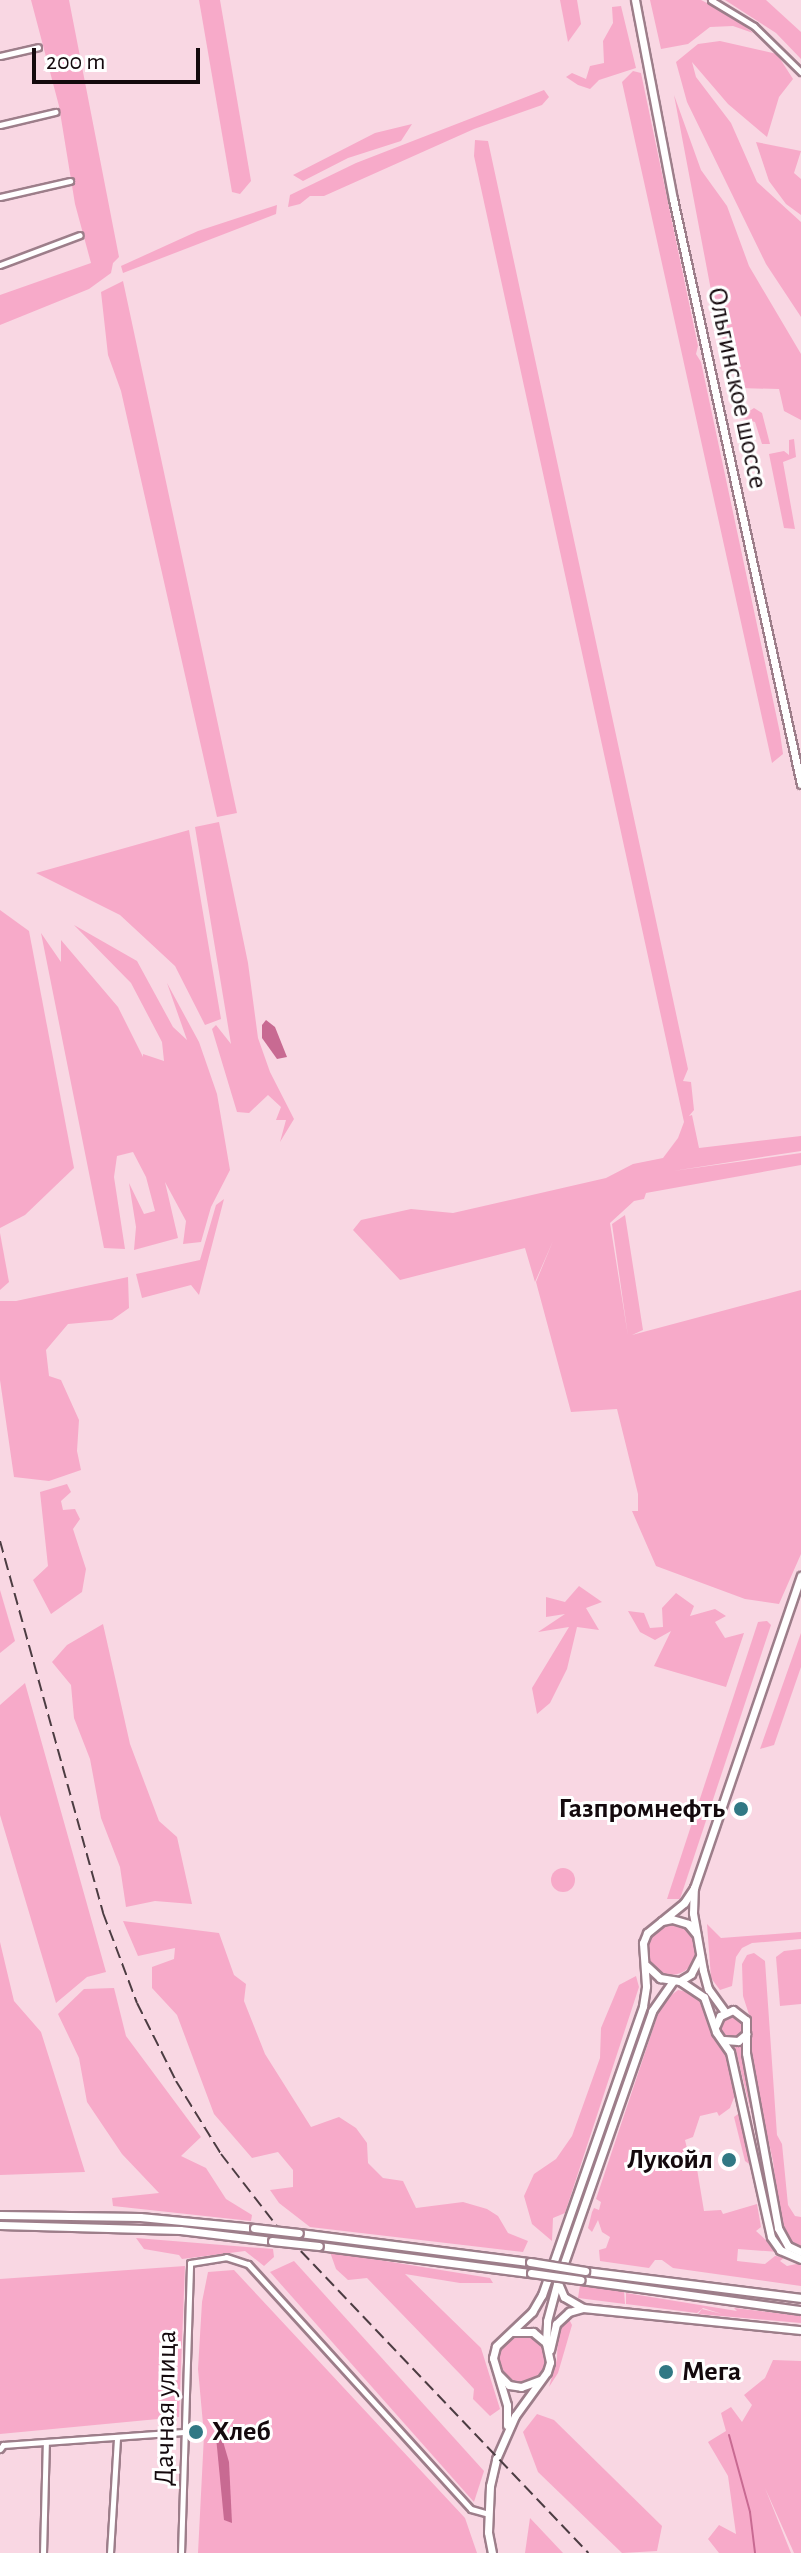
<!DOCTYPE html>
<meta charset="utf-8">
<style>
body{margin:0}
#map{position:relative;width:801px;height:2553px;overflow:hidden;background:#f9d7e3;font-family:"Alegreya Sans",sans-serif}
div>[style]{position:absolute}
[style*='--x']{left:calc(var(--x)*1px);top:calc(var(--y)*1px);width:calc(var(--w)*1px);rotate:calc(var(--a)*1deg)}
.green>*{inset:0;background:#f7aac9}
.round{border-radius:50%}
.water>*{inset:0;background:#c86a92}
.stream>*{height:2px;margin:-1px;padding:0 1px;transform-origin:1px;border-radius:1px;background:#c86a92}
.roads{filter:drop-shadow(2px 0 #9d7e8a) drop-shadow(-2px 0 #9d7e8a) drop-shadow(0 2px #9d7e8a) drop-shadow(0 -2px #9d7e8a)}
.street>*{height:5px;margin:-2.5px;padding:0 2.5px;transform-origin:2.5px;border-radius:2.5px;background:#fff}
.secondary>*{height:7px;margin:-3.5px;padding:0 3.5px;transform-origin:3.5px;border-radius:3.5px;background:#fff}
.primary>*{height:7px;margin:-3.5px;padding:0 3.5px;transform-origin:3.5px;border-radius:3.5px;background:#fff}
.rail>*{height:2px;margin-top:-1px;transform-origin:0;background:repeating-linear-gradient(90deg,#4c3c42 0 12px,transparent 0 18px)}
.bridges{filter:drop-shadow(2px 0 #9d7e8a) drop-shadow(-2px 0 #9d7e8a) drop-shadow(0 2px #9d7e8a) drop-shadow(0 -2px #9d7e8a)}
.primary-bridge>*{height:7px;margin:-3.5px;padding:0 3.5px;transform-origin:3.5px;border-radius:3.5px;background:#fff}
.dots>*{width:22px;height:22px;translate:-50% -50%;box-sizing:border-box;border:4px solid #fff;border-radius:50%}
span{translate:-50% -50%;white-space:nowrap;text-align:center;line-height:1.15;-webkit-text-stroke:6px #fff;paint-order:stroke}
.street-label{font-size:28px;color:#14090d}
.poi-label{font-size:28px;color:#14090d;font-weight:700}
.right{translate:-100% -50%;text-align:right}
.left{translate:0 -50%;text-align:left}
.scale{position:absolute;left:32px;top:48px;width:168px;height:36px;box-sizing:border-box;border:4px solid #14090d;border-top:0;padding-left:10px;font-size:24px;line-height:28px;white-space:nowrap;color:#14090d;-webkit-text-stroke:6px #fff;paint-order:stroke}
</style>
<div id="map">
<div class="green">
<div style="clip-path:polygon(31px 0,69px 0,119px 257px,113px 263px,111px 273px,89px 289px,0 325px,0 295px,91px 263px,75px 204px,59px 106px)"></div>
<div style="clip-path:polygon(199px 0,220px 0,251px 181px,240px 194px,232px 192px)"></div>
<div style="clip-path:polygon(560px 0,577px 0,581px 24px,568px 42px)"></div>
<div style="clip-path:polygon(650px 0,701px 0,734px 17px,753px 33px,733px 26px,710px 27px,688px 44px,661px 49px)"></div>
<div style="clip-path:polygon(725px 0,766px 0,801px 32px,801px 59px,776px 33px)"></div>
<div style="clip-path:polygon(621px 6px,636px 68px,599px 80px,590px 89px,578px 85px,566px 77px,572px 73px,586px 79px,590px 66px,604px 63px,603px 41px,613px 23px,612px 7px)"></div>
<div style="clip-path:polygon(720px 41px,777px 54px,793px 79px,779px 97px,767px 137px,728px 104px,692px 62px,696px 77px,731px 123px,757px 182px,801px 222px,801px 317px,766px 264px,687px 102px,676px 62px,698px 44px)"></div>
<div style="clip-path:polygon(633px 71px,641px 73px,698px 346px,696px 354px,701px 362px,780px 733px,783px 754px,772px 763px,622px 82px)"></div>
<div style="clip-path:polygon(544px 90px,549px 97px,542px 105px,474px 129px,324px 196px,310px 196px,300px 204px,288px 207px,290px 195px,356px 163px)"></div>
<div style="clip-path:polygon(674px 95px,701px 170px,727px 206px,749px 266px,801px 354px,801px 420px,784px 411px,779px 389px,739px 388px,717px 322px)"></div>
<div style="clip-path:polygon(412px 124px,401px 141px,348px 158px,303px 181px,293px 175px,375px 133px)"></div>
<div style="clip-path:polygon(475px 140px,488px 141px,688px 1069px,683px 1081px,691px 1082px,694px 1110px,689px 1116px,692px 1115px,699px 1148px,801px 1136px,801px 1151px,673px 1171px,801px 1153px,801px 1165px,646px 1193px,644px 1199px,634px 1201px,610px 1223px,628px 1336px,612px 1224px,625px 1215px,643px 1330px,632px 1335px,801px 1290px,801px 1554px,779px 1604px,745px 1599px,656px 1566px,632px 1511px,638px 1511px,638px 1494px,617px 1409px,571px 1412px,536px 1282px,553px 1241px,535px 1282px,525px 1248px,400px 1280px,353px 1230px,361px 1220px,411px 1209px,453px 1213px,606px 1178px,633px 1164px,663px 1158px,678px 1138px,684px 1122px,474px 156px)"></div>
<div style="clip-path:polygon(756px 142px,801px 151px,794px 173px,801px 179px,801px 215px,786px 204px,769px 181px)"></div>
<div style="clip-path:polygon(277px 205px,276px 214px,123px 273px,121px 266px,198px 231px)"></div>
<div style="clip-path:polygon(123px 281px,237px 813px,217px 817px,121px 391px,108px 355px,101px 292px)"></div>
<div style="clip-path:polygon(754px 408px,762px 413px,770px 444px,762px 444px,755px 422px,739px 418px)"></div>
<div style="clip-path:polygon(794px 439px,796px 457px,783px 462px,795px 529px,784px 528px,769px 454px,784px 451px,789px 455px,789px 440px)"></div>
<div style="clip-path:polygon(219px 822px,248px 963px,258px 1038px,270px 1072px,294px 1119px,280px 1142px,286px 1120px,276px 1120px,281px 1107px,268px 1095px,249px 1113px,237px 1112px,212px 1029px,216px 1025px,231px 1044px,195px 827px)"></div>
<div style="clip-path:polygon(189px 830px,221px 1019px,205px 1025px,175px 966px,120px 915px,36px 873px)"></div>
<div style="clip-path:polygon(0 910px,29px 931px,74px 1168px,25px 1215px,0 1228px)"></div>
<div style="clip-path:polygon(74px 925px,137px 961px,173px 1027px,187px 1040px,167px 983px,199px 1042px,217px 1094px,230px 1170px,211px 1207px,201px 1242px,183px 1244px,186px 1221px,165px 1182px,178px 1238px,134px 1250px,136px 1227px,129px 1183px,144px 1214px,155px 1211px,146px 1177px,133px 1152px,117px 1156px,114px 1177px,125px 1249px,104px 1248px,41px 933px,61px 962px,61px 940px,118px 1007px,143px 1057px,143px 1054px,164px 1061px,162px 1042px,131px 983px)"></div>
<div style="clip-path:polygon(224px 1199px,199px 1295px,191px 1285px,142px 1298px,136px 1274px,200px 1260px,216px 1205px)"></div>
<div style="clip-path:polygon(0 1233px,9px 1282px,0 1290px)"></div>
<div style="clip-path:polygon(128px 1277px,129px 1308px,112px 1320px,68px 1324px,46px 1350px,49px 1376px,61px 1380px,79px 1420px,77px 1451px,81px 1470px,49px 1481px,14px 1477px,0 1380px,0 1301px,16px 1301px)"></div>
<div style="clip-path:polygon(67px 1484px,71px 1492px,61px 1501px,63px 1510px,75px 1509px,80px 1519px,73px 1529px,86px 1569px,82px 1592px,51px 1614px,33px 1580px,48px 1566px,40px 1492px)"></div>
<div style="clip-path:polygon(579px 1586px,602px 1602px,586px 1608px,599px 1630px,577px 1627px,567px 1669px,550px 1703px,537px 1714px,532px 1688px,569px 1627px,538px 1632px,565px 1614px,546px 1617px,546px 1597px,565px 1602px)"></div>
<div style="clip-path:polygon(0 1590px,15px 1641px,0 1653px)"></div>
<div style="clip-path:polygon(676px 1593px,694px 1606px,690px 1616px,715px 1609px,726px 1616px,715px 1622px,725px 1638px,744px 1633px,726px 1687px,654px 1666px,671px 1631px,655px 1640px,640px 1632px,628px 1611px,644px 1613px,650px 1628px,663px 1627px,662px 1608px)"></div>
<div style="clip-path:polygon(767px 1621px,771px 1625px,680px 1899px,667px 1899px,758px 1622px)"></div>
<div style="clip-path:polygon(103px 1624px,130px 1744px,159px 1821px,177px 1837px,192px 1904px,155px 1901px,126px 1907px,120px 1867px,101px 1818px,90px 1759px,74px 1718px,71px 1685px,52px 1662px,67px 1645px)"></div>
<div style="clip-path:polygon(801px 1633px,801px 1667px,774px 1745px,760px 1749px)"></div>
<div style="clip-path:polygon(25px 1683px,106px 1972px,87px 1977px,56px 2003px,0 1815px,0 1705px)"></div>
<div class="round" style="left:551px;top:1868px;width:24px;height:24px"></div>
<div style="clip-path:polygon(123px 1921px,219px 1933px,234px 1975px,246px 1984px,244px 2001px,265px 2054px,311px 2127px,339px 2117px,356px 2128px,367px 2143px,368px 2163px,383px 2178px,403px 2181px,416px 2208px,463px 2202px,487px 2209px,498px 2216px,508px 2233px,528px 2241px,523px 2252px,310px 2227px,279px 2203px,270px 2190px,293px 2187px,293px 2170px,278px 2152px,252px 2158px,214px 2114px,177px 2015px,152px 1988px,152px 1967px,174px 1959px,175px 1948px,138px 1956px)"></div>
<div style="clip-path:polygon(707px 1924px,721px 1938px,801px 1932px,801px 1939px,752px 1943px,742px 1948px,736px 1957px,732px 1986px,720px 1990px,711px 1978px)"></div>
<div class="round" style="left:646px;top:1925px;width:50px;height:50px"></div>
<div style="clip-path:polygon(0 1942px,14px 2001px,41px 2032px,85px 2172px,0 2175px)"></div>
<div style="clip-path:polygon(801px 1949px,801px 2004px,780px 2006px,776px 1957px,784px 1951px)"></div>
<div style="clip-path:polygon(754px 1953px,765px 1961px,777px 2135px,782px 2144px,788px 2205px,795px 2216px,801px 2217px,801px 2250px,785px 2242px,779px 2220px,773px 2161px,752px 2070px,752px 2024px,743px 1996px,742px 1964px,747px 1955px)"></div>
<div style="clip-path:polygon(636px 1976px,639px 1987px,565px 2213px,553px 2218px,552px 2241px,532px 2224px,524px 2196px,534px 2174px,556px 2159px,572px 2136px,600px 2058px,601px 2028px,619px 1985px)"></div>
<div style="clip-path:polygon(114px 1988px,126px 2036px,201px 2137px,181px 2156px,206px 2168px,226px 2199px,252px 2215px,251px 2221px,113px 2206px,112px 2198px,159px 2193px,122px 2154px,87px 2102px,79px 2058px,58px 2014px,84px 1989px)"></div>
<div style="clip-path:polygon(678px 1990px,698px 1994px,706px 2007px,710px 2025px,725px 2050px,735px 2095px,730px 2108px,719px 2116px,717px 2112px,700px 2116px,693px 2137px,685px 2140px,690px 2161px,697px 2169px,704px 2211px,721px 2210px,723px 2214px,757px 2204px,761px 2227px,756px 2231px,779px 2252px,738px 2249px,737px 2261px,765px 2264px,775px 2256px,785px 2257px,780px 2261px,787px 2266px,801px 2263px,801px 2286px,673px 2268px,662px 2260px,655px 2260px,649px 2268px,600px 2261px,599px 2250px,606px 2248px,610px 2237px,602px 2232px,598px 2220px,592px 2232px,588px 2228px,592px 2212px,594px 2208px,599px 2210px,601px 2202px,596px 2199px,662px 2002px)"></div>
<div class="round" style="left:719px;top:2015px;width:24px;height:24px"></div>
<div style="clip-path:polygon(744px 2041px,757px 2112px,750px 2108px,734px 2043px)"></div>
<div style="clip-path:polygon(738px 2114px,741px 2115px,753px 2167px,745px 2161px,734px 2117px)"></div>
<div style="clip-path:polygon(136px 2238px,273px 2249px,274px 2257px,264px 2266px,245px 2251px,182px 2259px,179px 2255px,144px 2249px)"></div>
<div style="clip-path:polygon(330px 2252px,490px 2278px,493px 2283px,460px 2283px,405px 2274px,481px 2348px,500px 2409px,490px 2416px,473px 2399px,474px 2389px,461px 2375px,367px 2278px,348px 2280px,336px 2269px)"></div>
<div style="clip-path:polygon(294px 2261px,484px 2471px,474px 2502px,270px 2272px)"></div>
<div style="clip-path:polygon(185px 2266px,179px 2417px,0 2434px,0 2279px)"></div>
<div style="clip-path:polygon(234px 2270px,465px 2518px,477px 2553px,198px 2553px,204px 2435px,198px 2369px,202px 2302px,208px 2272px)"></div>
<div style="clip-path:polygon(580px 2285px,624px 2291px,625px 2304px,578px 2298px)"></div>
<div style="clip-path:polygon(626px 2293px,737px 2311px,734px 2308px,801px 2316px,801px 2323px,698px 2314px,702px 2309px,722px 2314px,703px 2308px,697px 2313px,626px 2304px)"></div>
<div style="clip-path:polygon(565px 2319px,569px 2319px,572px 2325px,558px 2373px,549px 2387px,557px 2359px,558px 2327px)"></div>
<div class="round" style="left:497px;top:2334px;width:50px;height:50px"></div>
<div style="clip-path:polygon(773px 2360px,801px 2361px,801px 2553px,794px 2553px,765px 2488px,791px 2553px,719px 2553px,708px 2539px,719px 2525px,736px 2534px,728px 2476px,708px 2442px,726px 2431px,721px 2413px,731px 2407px,742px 2422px,752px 2405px,744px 2395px,765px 2378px)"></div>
<div style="clip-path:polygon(537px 2414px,554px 2420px,662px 2526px,657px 2551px,622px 2553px,538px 2472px,523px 2432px)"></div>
<div style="clip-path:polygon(530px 2518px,563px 2553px,525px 2553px)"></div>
</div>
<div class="water">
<div style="clip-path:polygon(266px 1020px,275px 1027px,287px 1057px,277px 1059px,262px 1038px,262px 1025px)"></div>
<div style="clip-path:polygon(216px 2437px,222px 2438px,229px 2462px,232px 2523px,224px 2520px)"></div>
</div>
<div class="stream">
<div style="--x:729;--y:2435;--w:80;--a:74.7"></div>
<div style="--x:750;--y:2512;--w:41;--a:83"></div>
</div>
<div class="roads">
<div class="street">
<div style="--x:711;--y:0;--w:50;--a:31.2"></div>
<div style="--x:754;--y:26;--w:66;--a:44.4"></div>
<div style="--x:0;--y:56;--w:39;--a:-13"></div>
<div style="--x:0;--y:125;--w:57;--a:-13.3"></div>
<div style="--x:0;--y:197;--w:72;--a:-12.9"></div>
<div style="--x:0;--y:265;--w:85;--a:-20.6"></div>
<div style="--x:0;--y:2449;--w:5;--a:-53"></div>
<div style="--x:3;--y:2445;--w:181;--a:-4.1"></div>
<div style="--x:43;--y:2553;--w:111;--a:-88.5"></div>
<div style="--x:110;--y:2553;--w:116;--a:-86.5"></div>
<div style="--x:181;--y:2553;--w:290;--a:-88.2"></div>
<div style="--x:190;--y:2263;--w:36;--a:-9"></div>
<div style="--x:226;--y:2257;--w:23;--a:18"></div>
<div style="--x:248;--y:2264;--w:331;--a:47.7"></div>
<div style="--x:471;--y:2509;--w:18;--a:16"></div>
</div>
<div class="secondary">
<div style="--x:635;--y:0;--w:203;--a:79.2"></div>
<div style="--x:673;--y:199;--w:599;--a:77.66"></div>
<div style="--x:662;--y:1921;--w:10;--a:-11"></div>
<div style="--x:672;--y:1919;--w:17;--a:17"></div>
<div style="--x:688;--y:1924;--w:13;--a:51"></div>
<div style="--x:647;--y:1966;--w:18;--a:43"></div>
<div style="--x:660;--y:1978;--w:20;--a:9"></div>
<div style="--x:680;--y:1981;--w:13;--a:-32"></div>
<div style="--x:691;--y:1974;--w:20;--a:-63"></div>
<div style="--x:680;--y:1981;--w:29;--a:34"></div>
<div style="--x:704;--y:1997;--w:37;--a:71"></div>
<div style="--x:716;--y:2032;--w:24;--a:55"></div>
<div style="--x:730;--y:2052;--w:189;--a:77.5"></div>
<div style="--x:771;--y:2237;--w:16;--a:55"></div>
<div style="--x:780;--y:2250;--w:23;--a:23"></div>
<div style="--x:725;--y:2012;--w:29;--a:-126"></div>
<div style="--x:708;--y:1989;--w:20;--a:-105"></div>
<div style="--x:703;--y:1970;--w:58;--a:-100"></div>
<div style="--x:693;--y:1913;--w:25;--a:-88"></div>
<div style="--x:694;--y:1888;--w:330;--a:-71.1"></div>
<div style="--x:716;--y:2025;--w:10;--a:-66"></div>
<div style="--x:720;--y:2016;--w:14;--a:-25"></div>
<div style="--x:733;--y:2010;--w:16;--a:38"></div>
<div style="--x:746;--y:2020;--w:33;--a:90"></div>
<div style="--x:746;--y:2053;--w:178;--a:79.6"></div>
<div style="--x:778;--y:2228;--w:21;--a:61"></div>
<div style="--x:788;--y:2246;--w:14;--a:25"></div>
<div style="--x:724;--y:2040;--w:14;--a:4"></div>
<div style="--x:738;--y:2041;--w:11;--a:-41"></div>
<div style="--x:558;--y:2283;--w:15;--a:67"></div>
<div style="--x:564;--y:2297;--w:20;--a:30"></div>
<div style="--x:513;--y:2332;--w:20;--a:0"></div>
<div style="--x:533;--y:2332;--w:17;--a:40"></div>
<div style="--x:550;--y:2350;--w:27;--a:-77"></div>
<div style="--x:556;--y:2324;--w:18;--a:-43"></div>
<div style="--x:569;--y:2312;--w:15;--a:-16"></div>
<div style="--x:583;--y:2308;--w:219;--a:5.8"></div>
<div style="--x:499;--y:2375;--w:14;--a:45"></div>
<div style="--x:509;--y:2385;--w:12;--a:9"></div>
<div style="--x:521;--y:2387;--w:20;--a:-20"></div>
<div style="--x:507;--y:2425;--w:20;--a:-90"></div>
<div style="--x:507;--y:2405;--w:49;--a:-106.6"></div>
<div style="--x:493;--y:2358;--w:12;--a:-76"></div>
<div style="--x:496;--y:2346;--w:50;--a:-43.4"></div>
<div style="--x:532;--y:2312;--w:20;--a:-60"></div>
<div style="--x:542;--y:2295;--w:306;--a:-70.7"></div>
<div style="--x:643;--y:2006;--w:20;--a:-81"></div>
<div style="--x:646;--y:1986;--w:43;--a:-94"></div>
<div style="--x:643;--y:1943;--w:11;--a:-68"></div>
<div style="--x:647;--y:1933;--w:48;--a:-39"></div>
<div style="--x:684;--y:1903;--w:18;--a:-56"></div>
<div style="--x:492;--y:2553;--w:21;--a:-101"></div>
<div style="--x:488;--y:2532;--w:46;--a:-87.5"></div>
<div style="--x:490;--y:2486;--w:28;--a:-77"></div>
<div style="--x:496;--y:2459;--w:47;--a:-66.2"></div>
<div style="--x:515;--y:2416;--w:54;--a:-54"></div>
<div style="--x:547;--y:2372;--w:10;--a:-73"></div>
<div style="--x:550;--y:2362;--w:19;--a:-102"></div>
<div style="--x:546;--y:2343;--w:22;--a:-87"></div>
<div style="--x:547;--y:2321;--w:39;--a:-75"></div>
<div style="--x:557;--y:2283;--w:288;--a:-70.7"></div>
<div style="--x:652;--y:2011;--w:37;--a:-55"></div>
</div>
<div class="primary">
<div style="--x:0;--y:2215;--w:140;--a:0.8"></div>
<div style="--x:140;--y:2217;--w:115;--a:5.5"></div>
<div style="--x:0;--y:2225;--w:180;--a:1.6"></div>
<div style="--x:180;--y:2230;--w:93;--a:6.8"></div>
<div style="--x:299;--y:2233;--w:233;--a:7.2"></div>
<div style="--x:319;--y:2246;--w:214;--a:7.3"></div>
<div style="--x:585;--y:2271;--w:218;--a:7.1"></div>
<div style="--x:581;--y:2280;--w:222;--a:7.8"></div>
</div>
</div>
<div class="rail">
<div style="--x:0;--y:1541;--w:386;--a:74.5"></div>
<div style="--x:103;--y:1913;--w:96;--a:69.3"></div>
<div style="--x:137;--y:2003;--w:87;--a:63.4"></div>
<div style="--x:176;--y:2081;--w:86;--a:58.3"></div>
<div style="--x:221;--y:2154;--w:90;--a:52.2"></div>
<div style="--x:276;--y:2225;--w:453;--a:46.4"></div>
</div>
<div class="bridges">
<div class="primary-bridge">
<div style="--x:254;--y:2228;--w:45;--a:6.3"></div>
<div style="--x:272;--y:2241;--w:47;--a:6.1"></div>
<div style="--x:530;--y:2262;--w:56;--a:9.3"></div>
<div style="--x:531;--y:2273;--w:50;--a:8"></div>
</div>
</div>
<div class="dots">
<div style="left:741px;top:1809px;background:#317884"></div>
<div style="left:729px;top:2160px;background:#317884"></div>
<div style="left:666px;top:2372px;background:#317884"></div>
<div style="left:196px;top:2432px;background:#317884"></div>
</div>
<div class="street-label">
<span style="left:737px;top:388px;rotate:78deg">Ольгинское шоссе</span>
<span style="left:166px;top:2408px;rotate:-89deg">Дачная улица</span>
</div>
<div class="poi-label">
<span class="right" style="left:725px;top:1809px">Газпромнефть</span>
<span class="right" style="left:713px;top:2160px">Лукойл</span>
<span class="left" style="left:682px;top:2372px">Мега</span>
<span class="left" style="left:212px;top:2432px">Хлеб</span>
</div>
<div class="scale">200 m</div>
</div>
